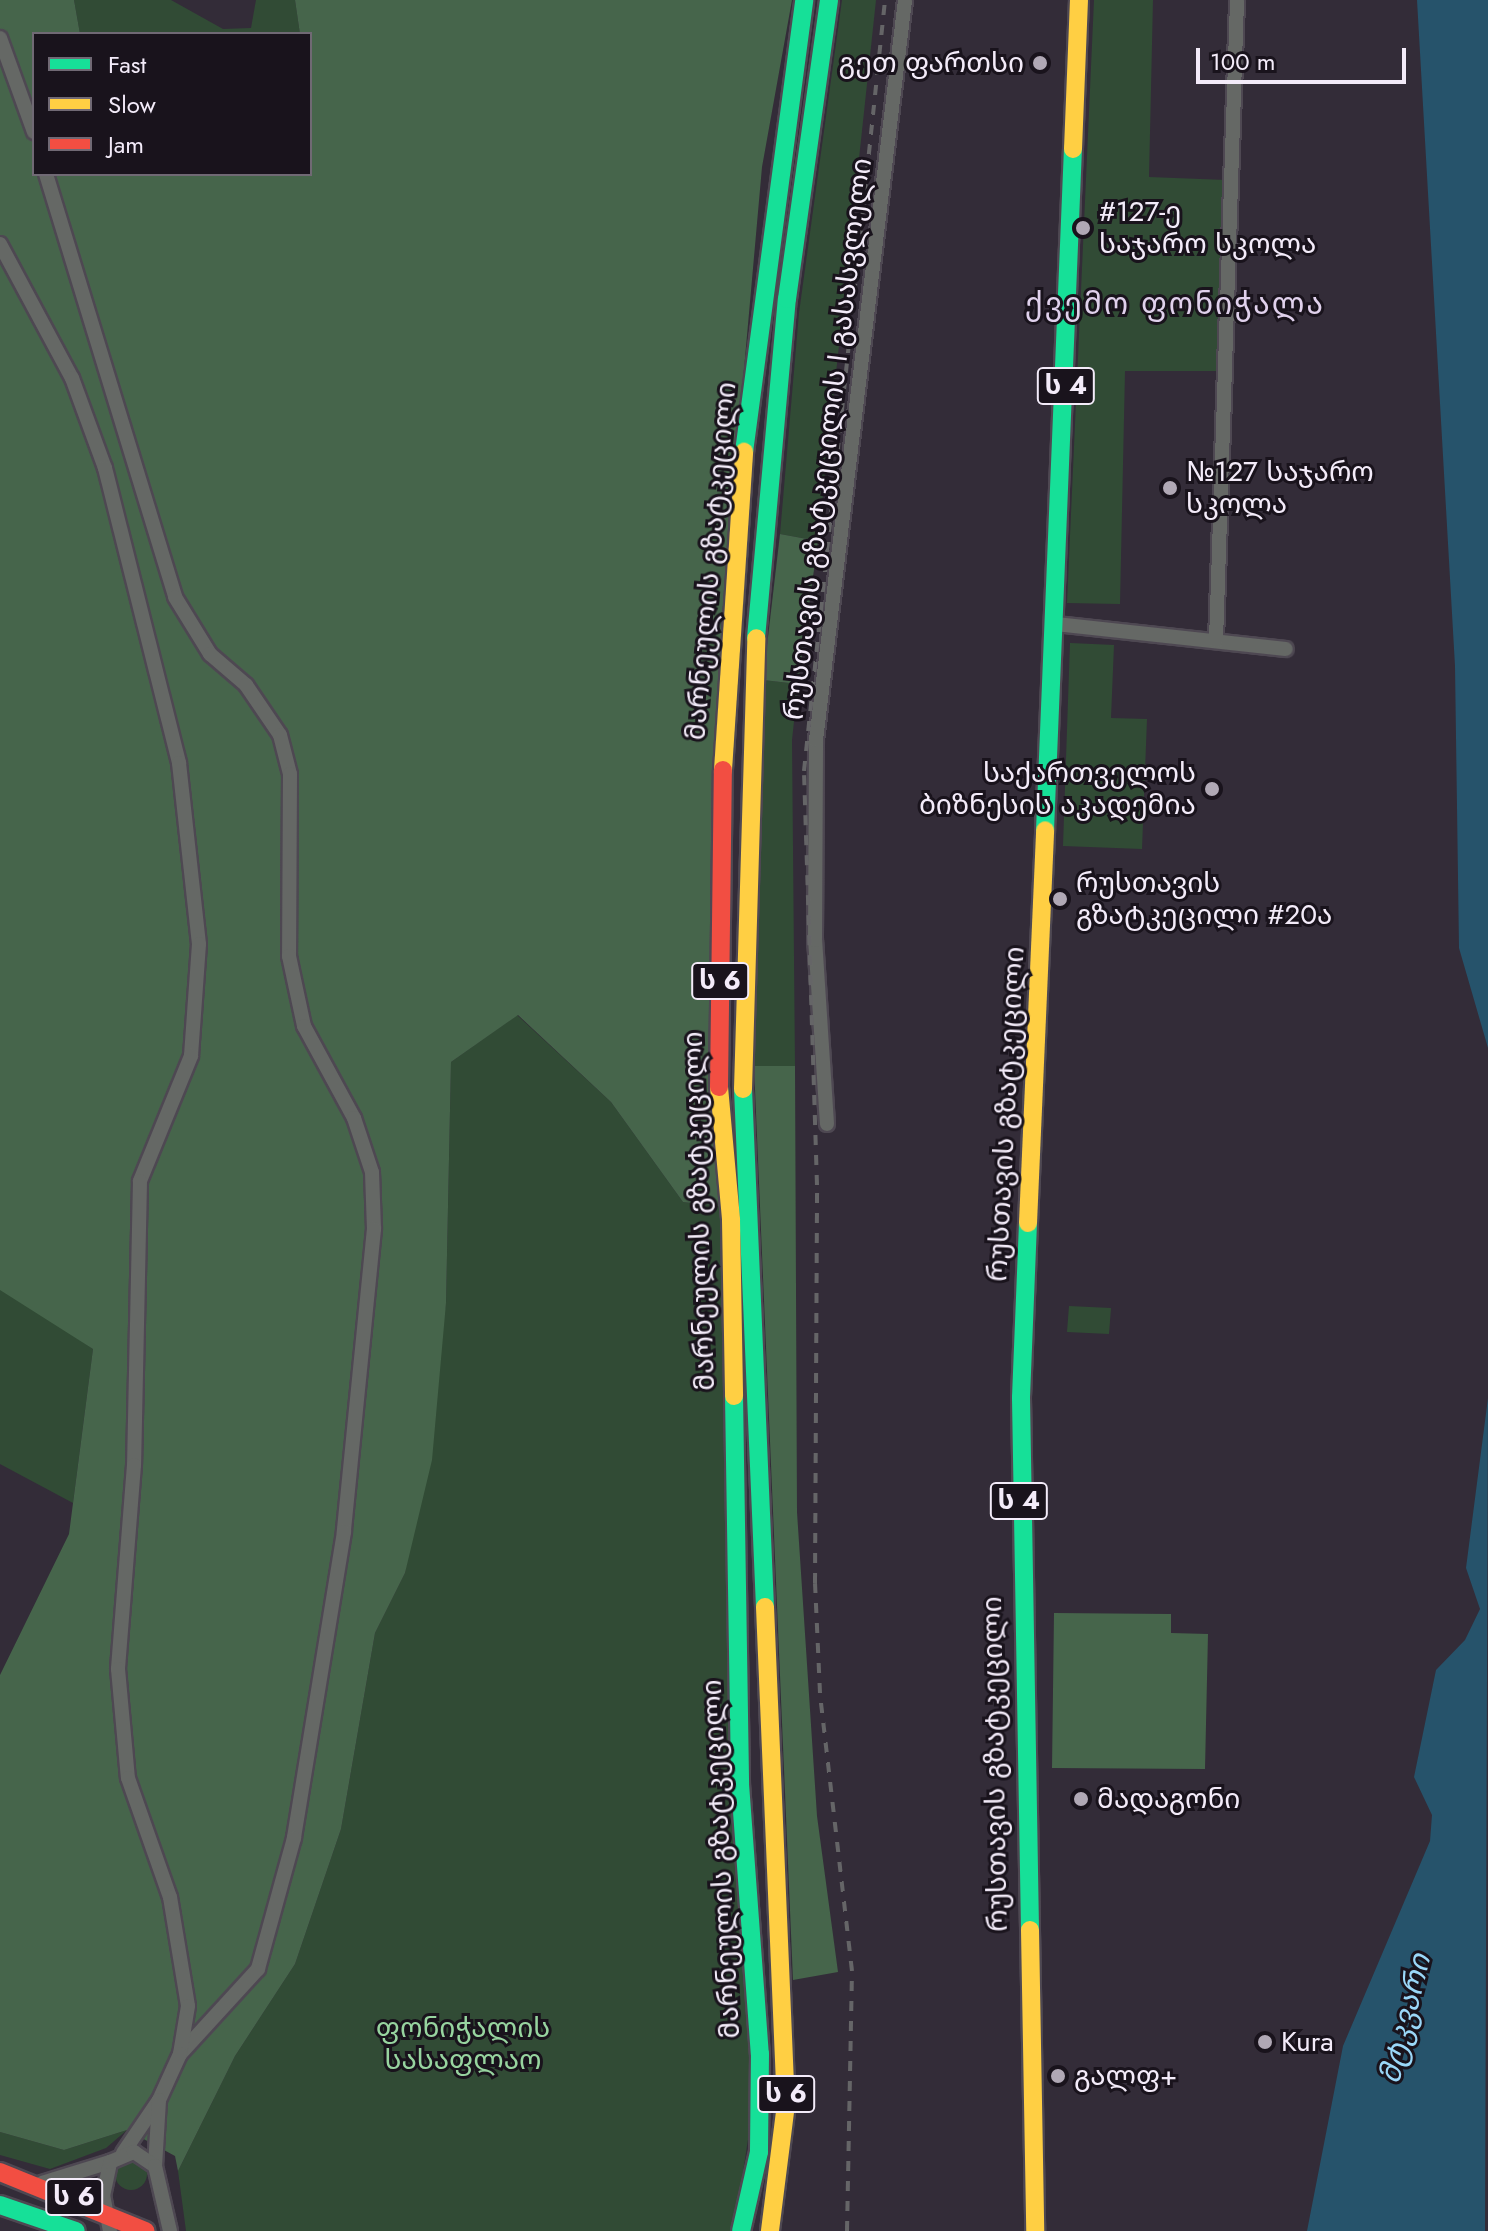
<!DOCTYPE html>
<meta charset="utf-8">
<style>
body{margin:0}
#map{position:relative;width:1488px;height:2231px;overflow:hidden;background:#332c38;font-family:Jost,"Noto Sans Georgian",sans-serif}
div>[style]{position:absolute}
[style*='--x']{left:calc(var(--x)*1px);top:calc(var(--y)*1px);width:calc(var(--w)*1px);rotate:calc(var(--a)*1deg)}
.green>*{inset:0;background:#314b35}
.round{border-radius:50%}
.forest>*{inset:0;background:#46654b}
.water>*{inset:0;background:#26536b}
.roads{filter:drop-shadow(2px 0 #4e4852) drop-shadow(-2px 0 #4e4852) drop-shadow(0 2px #4e4852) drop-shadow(0 -2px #4e4852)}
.street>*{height:14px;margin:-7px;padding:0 7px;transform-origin:7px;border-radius:7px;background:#656865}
.fast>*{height:18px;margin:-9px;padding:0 9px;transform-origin:9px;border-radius:9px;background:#16e098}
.slow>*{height:18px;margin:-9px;padding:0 9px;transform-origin:9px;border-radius:9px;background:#ffcf43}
.jam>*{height:18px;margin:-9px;padding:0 9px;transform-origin:9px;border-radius:9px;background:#f24e42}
.rail>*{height:4px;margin-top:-2px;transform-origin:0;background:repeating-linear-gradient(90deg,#656567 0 10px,transparent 0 20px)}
.dots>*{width:22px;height:22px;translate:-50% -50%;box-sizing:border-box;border:4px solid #19131c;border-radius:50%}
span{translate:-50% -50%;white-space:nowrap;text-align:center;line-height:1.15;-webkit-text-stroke:6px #19131c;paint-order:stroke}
.shield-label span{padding:2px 6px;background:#19131c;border:2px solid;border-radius:6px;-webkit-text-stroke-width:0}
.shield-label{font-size:26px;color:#f3ebf9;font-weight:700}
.poi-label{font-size:28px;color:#f3ebf9}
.right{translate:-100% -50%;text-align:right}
.left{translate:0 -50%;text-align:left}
.street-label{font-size:28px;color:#f3ebf9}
.park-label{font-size:28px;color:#97d49f}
.neighbourhood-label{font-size:30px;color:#e0d1ec;letter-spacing:2px}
.water-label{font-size:30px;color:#9ad7f8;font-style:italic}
.legend{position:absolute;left:32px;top:32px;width:280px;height:144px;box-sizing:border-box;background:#19131c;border:2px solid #706974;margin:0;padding:10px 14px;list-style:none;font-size:24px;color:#f3ebf9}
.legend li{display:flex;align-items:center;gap:16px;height:40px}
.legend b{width:40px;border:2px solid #706974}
.scale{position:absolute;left:1196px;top:48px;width:210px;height:36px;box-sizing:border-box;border:4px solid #f3ebf9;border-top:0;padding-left:10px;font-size:24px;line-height:28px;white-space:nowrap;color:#f3ebf9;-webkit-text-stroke:6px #19131c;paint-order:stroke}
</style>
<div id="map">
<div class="green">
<div style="clip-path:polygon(74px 0,171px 0,223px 29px,251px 28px,256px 0,295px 0,300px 34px,80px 34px)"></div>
<div style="clip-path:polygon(842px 0,876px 0,818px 541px,780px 534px,799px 313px)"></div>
<div style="clip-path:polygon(1094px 0,1153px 0,1149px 177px,1226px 180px,1222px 371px,1125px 371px,1120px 604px,1067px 603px)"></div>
<div style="clip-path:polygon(1070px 643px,1114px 645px,1111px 718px,1147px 719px,1142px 849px,1063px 846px)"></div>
<div style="clip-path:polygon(763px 680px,798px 684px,792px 740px,795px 1066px,754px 1066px)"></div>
<div style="clip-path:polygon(517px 1015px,611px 1102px,683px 1202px,725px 1207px,756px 2087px,734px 2231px,186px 2231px,178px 2171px,235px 2056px,295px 1964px,341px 1829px,375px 1633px,405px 1573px,446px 1303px,451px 1062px)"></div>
<div style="clip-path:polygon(6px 1289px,93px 1349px,73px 1503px,0 1464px,0 1290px)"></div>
<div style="clip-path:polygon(1069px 1306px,1111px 1308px,1109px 1334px,1067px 1332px)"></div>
<div style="clip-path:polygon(127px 2130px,106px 2148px,50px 2169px,0 2155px,0 2132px,64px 2150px)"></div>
<div class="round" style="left:115px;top:2158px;width:32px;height:32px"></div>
</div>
<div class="forest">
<div style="clip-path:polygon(0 0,74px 0,80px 34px,34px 34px,34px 174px,310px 174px,310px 34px,300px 34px,295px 0,792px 0,762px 167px,721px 628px,725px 1207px,683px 1202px,611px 1102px,518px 1015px,451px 1062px,446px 1303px,432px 1460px,405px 1573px,375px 1633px,341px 1829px,295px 1964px,235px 2056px,178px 2171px,175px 2156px,127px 2130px,64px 2150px,0 2132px,0 1675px,69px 1534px,93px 1349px,0 1290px)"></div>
<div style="clip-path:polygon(780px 534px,818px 541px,798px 684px,763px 680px)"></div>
<div style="clip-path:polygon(754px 1066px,795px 1066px,797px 1512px,817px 1816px,838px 1972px,793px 1980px)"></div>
<div style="clip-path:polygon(1054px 1613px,1171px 1614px,1171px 1633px,1208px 1634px,1205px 1769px,1052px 1768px)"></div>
</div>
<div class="water">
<div style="clip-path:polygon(1417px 0,1488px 0,1488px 1048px,1459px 948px,1455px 666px)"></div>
<div style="clip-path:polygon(1488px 1398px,1485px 2231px,1307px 2231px,1343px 2046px,1430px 1841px,1432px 1815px,1414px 1777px,1436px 1670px,1465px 1640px,1480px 1609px,1466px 1568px)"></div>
</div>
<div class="roads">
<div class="street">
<div style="--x:0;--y:38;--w:100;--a:70.1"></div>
<div style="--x:46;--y:174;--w:442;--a:73"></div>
<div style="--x:175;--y:597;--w:67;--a:58.4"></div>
<div style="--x:210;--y:654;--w:48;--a:40.7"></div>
<div style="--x:246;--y:685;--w:60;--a:55.8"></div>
<div style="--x:280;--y:735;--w:40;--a:75.6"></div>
<div style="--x:290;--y:774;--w:182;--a:90.3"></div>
<div style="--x:289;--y:956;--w:72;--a:77.9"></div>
<div style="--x:304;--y:1026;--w:105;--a:61.5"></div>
<div style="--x:354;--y:1118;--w:57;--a:71.6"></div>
<div style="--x:372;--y:1172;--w:57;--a:88"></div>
<div style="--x:374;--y:1229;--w:304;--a:95.7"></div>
<div style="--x:344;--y:1532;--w:310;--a:99.3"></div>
<div style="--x:294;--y:1838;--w:136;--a:105.4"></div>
<div style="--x:258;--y:1969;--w:115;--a:132.5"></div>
<div style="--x:0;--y:244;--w:152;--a:61.8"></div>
<div style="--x:72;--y:378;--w:96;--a:69.9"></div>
<div style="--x:105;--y:468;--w:304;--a:75.9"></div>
<div style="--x:179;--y:763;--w:182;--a:83.7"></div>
<div style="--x:199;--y:944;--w:112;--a:94.1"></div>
<div style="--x:191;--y:1056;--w:135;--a:112.2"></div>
<div style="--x:140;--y:1181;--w:284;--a:91.2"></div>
<div style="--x:134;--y:1465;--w:205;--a:94.5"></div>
<div style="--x:118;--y:1669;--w:109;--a:84.8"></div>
<div style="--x:128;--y:1778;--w:126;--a:70.6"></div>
<div style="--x:170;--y:1897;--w:110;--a:80.6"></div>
<div style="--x:188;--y:2006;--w:49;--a:99.5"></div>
<div style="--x:180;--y:2054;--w:51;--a:114.5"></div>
<div style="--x:159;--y:2100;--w:64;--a:124.2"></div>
<div style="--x:1056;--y:624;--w:231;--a:6.2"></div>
<div style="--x:1216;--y:641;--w:641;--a:-88.12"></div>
<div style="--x:827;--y:1124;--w:184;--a:-93.7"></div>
<div style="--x:815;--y:940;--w:200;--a:-89.7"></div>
<div style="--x:816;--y:740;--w:745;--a:-83.14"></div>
<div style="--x:155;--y:2166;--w:66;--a:-86.5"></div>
<div style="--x:42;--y:2183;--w:71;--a:-17.2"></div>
<div style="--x:110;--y:2231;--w:36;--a:-101"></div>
<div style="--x:103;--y:2196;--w:35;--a:-78"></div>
<div style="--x:110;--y:2162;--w:26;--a:-23"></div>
<div style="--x:134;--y:2152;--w:25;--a:34"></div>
<div style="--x:155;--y:2166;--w:67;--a:77"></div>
</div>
<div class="fast">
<div style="--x:744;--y:452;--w:456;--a:-82.4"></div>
<div style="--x:756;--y:638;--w:340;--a:-84.8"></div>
<div style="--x:787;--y:299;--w:302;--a:-82"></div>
<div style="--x:1045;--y:830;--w:682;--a:-87.65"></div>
<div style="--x:743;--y:1089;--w:518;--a:87.57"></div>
<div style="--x:1028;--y:1223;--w:175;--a:92.3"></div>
<div style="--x:1021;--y:1398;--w:532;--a:89.03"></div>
<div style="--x:734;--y:1396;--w:388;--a:89.1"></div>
<div style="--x:740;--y:1784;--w:271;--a:85.8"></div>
<div style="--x:760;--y:2054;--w:98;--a:90.6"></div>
<div style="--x:759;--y:2152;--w:81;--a:102.8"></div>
<div style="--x:0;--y:2205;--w:80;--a:18.9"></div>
</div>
<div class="slow">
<div style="--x:1073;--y:149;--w:149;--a:-87.7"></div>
<div style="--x:723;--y:770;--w:319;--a:-86.2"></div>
<div style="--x:719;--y:1087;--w:134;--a:84.8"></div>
<div style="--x:731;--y:1220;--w:176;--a:89"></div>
<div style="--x:743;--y:1089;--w:451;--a:-88.3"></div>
<div style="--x:1028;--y:1223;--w:393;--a:-87.5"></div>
<div style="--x:765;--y:1607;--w:497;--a:87.6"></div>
<div style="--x:786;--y:2104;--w:128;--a:97.2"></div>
<div style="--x:1030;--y:1930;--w:301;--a:89"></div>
</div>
<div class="jam">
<div style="--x:719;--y:1087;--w:317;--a:-89.3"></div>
<div style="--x:0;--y:2172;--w:157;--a:22.1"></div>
</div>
</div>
<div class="rail">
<div style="--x:847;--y:2231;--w:260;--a:-88.9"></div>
<div style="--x:852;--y:1971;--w:280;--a:-96.6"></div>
<div style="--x:820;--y:1693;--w:110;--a:-92.6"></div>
<div style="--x:815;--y:1583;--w:398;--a:-89.7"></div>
<div style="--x:817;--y:1185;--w:414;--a:-91.8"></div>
<div style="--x:804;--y:771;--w:775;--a:-84"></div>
</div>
<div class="dots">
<div style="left:1040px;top:63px;background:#b0a8b5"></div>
<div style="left:1083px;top:228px;background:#b0a8b5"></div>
<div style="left:1170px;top:488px;background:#b0a8b5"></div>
<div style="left:1212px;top:789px;background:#b0a8b5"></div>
<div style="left:1060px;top:899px;background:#b0a8b5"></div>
<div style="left:1081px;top:1799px;background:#b0a8b5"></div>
<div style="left:1265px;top:2042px;background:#b0a8b5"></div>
<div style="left:1058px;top:2076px;background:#b0a8b5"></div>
</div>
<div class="shield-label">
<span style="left:1066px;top:386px">ს 4</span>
<span style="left:720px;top:981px">ს 6</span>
<span style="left:1019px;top:1501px">ს 4</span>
<span style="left:786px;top:2094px">ს 6</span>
<span style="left:74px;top:2197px">ს 6</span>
</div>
<div class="poi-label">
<span class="right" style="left:1024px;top:63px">გეთ ფართსი</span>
<span class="left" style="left:1099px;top:228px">#127-ე<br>საჯარო სკოლა</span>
<span class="left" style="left:1186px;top:488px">№127 საჯარო<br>სკოლა</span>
<span class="right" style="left:1196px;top:789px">საქართველოს<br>ბიზნესის აკადემია</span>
<span class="left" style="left:1076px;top:899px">რუსთავის<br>გზატკეცილი #20ა</span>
<span class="left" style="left:1097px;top:1799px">მადაგონი</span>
<span class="left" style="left:1281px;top:2042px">Kura</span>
<span class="left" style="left:1074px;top:2076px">გალფ+</span>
</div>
<div class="street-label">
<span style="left:828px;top:439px;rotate:-83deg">რუსთავის გზატკეცილის I გასასვლელი</span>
<span style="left:711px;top:561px;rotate:-85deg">მარნეულის გზატკეცილი</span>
<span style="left:1006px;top:1114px;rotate:-87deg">რუსთავის გზატკეცილი</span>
<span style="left:699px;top:1211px;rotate:-92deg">მარნეულის გზატკეცილი</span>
<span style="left:995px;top:1764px;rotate:-91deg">რუსთავის გზატკეცილი</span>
<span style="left:721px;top:1859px;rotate:-93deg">მარნეულის გზატკეცილი</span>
</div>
<div class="park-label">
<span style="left:463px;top:2044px">ფონიჭალის<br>სასაფლაო</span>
</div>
<div class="neighbourhood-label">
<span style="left:1175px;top:304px">ქვემო ფონიჭალა</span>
</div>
<div class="water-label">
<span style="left:1405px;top:2019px;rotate:-76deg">მტკვარი</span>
</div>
<ul class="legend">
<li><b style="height:10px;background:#16e098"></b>Fast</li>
<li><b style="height:10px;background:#ffcf43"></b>Slow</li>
<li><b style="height:10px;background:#f24e42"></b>Jam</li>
</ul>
<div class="scale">100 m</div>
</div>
